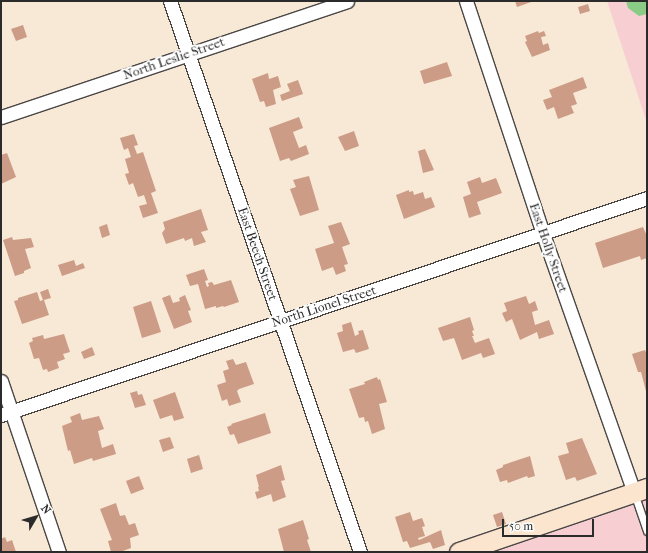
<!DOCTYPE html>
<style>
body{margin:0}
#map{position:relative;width:648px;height:553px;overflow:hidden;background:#f8e8d6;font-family:"IM FELL French Canon",serif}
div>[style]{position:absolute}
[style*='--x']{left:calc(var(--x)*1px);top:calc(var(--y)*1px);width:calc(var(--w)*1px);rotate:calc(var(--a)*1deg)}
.built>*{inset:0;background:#f7cfd3}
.green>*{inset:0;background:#8acc85}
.building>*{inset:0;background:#cc9c86}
.roads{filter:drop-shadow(1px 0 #4a4745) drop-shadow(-1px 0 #4a4745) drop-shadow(0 1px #4a4745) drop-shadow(0 -1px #4a4745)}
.service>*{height:7px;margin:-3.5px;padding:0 3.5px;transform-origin:3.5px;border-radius:3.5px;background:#fff}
.minor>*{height:13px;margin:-6.5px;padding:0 6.5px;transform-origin:6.5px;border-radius:6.5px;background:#fff}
.secondary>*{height:19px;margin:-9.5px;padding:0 9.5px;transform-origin:9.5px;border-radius:9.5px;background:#fce5cf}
span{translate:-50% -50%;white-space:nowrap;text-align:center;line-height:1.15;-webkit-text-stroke:4px #fff;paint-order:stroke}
.street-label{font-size:13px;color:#2b2b2b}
.frame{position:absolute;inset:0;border:2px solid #2b2b2b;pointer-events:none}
.north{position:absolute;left:16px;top:497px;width:40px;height:40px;-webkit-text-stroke:3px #fff;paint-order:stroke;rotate:52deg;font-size:11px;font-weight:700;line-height:16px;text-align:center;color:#2b2b2b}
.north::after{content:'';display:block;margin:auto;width:14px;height:18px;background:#2b2b2b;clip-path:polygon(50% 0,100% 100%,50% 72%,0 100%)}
.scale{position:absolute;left:502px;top:519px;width:92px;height:18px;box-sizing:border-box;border:2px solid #2b2b2b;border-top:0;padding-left:5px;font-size:12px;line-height:14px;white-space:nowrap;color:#2b2b2b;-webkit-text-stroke:3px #fff;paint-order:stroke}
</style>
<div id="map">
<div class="built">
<div style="clip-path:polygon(607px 1px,647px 1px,647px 123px)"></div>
<div style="clip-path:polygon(647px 488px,647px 552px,459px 552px)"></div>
</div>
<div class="green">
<div style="clip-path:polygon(626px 1px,647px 1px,647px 14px,639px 16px,628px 8px)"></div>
</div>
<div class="building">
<div style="clip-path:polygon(515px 1px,534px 1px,517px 7px)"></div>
<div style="clip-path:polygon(588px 4px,590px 11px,580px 14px,578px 7px)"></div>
<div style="clip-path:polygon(23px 25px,27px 37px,16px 41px,11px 29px)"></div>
<div style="clip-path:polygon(538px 31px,539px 33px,544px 31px,546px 36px,541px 37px,543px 45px,548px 43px,550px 50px,532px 57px,525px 42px,527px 41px,525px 36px)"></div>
<div style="clip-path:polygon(447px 62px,452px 76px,424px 84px,420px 71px)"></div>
<div style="clip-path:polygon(268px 73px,269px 79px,278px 76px,281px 87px,273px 90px,276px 104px,266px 107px,264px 101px,260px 102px,252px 79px)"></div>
<div style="clip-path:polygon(583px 77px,587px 88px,573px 93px,577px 104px,571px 106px,574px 113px,558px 119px,554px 107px,547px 110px,543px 100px,552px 97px,549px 90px)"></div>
<div style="clip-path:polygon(298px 80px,303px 94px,282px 101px,280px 95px,290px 91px,287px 84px)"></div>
<div style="clip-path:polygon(299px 117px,303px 128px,293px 132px,299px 148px,306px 145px,309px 154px,291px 161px,289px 158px,280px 161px,269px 128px)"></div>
<div style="clip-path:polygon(354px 131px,359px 146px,345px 151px,338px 137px)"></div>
<div style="clip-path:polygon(134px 134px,138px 145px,134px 146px,137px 154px,143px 152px,156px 191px,151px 193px,158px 213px,143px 218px,139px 206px,147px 204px,144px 195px,138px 197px,133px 183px,129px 185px,125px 174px,129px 173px,125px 159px,131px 157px,128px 148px,124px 150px,120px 138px)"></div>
<div style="clip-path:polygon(425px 149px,434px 170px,423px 173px,418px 151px)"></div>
<div style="clip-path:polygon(7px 153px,16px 177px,1px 184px,1px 155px)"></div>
<div style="clip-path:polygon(309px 176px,319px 210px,300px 216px,290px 189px,296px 187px,293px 180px)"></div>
<div style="clip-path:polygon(480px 177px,482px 183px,496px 178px,502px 193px,477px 202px,481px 214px,469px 218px,463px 197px,471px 194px,467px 182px)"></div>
<div style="clip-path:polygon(409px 190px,409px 192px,413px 191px,414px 195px,423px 192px,425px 199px,431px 197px,435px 207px,404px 219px,396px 195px)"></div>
<div style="clip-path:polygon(201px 209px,208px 230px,201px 232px,206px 242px,194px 246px,192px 238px,185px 241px,184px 238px,166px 244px,162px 233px,165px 229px,163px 222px)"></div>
<div style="clip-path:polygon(341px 222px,350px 244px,342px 247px,348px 264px,344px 265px,346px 271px,336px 275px,333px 267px,322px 271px,315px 249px,334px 243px,328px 226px)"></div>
<div style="clip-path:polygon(107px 224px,110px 235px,102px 238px,99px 227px)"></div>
<div style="clip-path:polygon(643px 227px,647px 236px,647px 258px,641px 260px,640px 256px,603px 268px,595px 243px)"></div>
<div style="clip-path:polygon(12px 237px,13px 240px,31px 238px,34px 247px,25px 249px,31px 268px,24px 271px,24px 273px,15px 276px,3px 240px)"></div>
<div style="clip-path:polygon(74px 260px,76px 266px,83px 263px,85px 268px,62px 276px,58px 265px)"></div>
<div style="clip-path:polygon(204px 269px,208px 280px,205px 281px,207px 287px,209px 286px,208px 283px,212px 282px,214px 285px,231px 280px,239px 302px,224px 307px,223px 306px,216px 308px,216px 306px,205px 309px,198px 284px,190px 286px,186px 275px)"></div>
<div style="clip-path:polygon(48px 289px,51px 298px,44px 300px,49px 315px,22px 324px,14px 301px,18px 300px,18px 298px,37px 292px,40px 301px,43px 300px,40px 292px)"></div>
<div style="clip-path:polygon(170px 295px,173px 303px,180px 301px,179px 298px,185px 295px,191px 310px,188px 311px,192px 322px,174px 329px,162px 298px)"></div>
<div style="clip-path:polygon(526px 296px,529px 304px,535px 301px,538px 310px,532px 312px,535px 325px,549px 320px,554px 334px,539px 339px,537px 332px,520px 340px,512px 319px,506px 322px,502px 313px,507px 311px,504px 303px)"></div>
<div style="clip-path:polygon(151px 301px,161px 332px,142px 338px,133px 307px)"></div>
<div style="clip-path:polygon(470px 317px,474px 330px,472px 331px,474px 336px,472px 336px,475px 343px,489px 338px,495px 354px,483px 358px,481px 353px,462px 360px,454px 338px,443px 341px,438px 328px)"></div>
<div style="clip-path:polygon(351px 322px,355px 336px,359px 334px,358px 331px,363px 330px,369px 349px,356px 353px,354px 349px,343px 352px,337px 333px,343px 331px,342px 325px)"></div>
<div style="clip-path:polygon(64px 334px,70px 352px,63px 354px,65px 359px,57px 362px,59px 368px,48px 372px,47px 369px,43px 370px,39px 358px,34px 359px,29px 343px,33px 341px,32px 338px,43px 335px,44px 339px)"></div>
<div style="clip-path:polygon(92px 347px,95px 355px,84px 359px,81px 352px)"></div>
<div style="clip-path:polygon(645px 350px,647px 355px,647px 395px,641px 372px,638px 372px,632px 354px)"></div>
<div style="clip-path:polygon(233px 359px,236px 365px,246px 362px,254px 384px,239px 389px,237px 391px,241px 402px,229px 406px,227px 399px,222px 401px,217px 385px,226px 382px,223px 371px,229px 369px,226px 361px)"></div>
<div style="clip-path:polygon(377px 377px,378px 380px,380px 379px,387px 402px,379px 404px,385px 429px,372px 434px,368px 421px,365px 422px,364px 417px,359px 418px,349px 389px,365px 384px,364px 382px)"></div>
<div style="clip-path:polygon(137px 391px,138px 395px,142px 394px,146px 405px,135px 408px,130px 393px)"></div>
<div style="clip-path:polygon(175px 392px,184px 418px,174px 421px,172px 415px,160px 419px,153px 400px)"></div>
<div style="clip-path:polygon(80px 413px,82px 420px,99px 416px,104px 429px,98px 431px,102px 448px,113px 444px,116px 454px,93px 461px,92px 458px,74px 464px,70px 450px,68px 451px,62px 426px,72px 422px,70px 417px)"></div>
<div style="clip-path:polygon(265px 413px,271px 433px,238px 444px,234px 434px,230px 435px,227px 427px,232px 425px,231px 424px)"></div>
<div style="clip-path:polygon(170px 437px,174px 448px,163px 452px,159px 440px)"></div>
<div style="clip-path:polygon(582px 438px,597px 474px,577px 481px,575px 477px,566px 480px,558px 456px,569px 453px,566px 443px)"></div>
<div style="clip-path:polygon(199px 455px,203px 469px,191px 473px,187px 459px)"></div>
<div style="clip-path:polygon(530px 456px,535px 476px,528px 478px,527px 476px,508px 483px,507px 480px,500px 482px,496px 470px,503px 467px,503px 465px)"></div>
<div style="clip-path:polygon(281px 465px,285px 480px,281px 481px,286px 497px,273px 502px,271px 494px,257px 499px,255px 492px,259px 491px,258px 487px,259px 487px,256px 475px)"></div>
<div style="clip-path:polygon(139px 476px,144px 489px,131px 494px,126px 481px)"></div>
<div style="clip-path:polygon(116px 503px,120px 516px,125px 515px,129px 525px,135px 523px,139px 535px,130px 538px,131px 548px,120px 552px,111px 552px,108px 541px,112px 540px,100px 509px)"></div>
<div style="clip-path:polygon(410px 512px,413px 521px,422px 518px,425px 526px,422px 527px,425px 536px,418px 538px,419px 540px,441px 530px,445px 545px,433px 549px,430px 542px,410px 548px,407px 541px,403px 542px,395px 517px)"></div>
<div style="clip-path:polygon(502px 512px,506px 524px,497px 527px,493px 515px)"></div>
<div style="clip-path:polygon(303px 520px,309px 539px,307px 540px,311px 552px,284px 552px,278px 529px)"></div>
<div style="clip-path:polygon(5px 537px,7px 542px,12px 540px,16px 552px,1px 552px,1px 539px)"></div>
</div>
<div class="roads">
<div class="service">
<div style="--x:634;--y:493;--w:40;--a:71.1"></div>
</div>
<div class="minor">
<div style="--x:170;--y:1;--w:583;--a:70.97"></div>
<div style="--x:466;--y:1;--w:245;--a:71.7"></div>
<div style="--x:543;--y:234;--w:275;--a:70.6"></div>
<div style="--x:1;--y:117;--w:365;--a:-18.5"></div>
<div style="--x:1;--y:381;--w:181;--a:71.3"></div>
<div style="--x:1;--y:415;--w:681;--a:-18.57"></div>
</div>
<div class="secondary">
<div style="--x:459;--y:552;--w:199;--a:-18.8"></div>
</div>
</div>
<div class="street-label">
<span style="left:174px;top:59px;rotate:-19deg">North Leslie Street</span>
<span style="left:548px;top:248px;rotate:71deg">East Holly Street</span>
<span style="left:257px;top:254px;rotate:71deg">East Beech Street</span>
<span style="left:324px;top:307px;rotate:-18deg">North Lionel Street</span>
</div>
<div class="frame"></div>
<div class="north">N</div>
<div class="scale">50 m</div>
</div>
